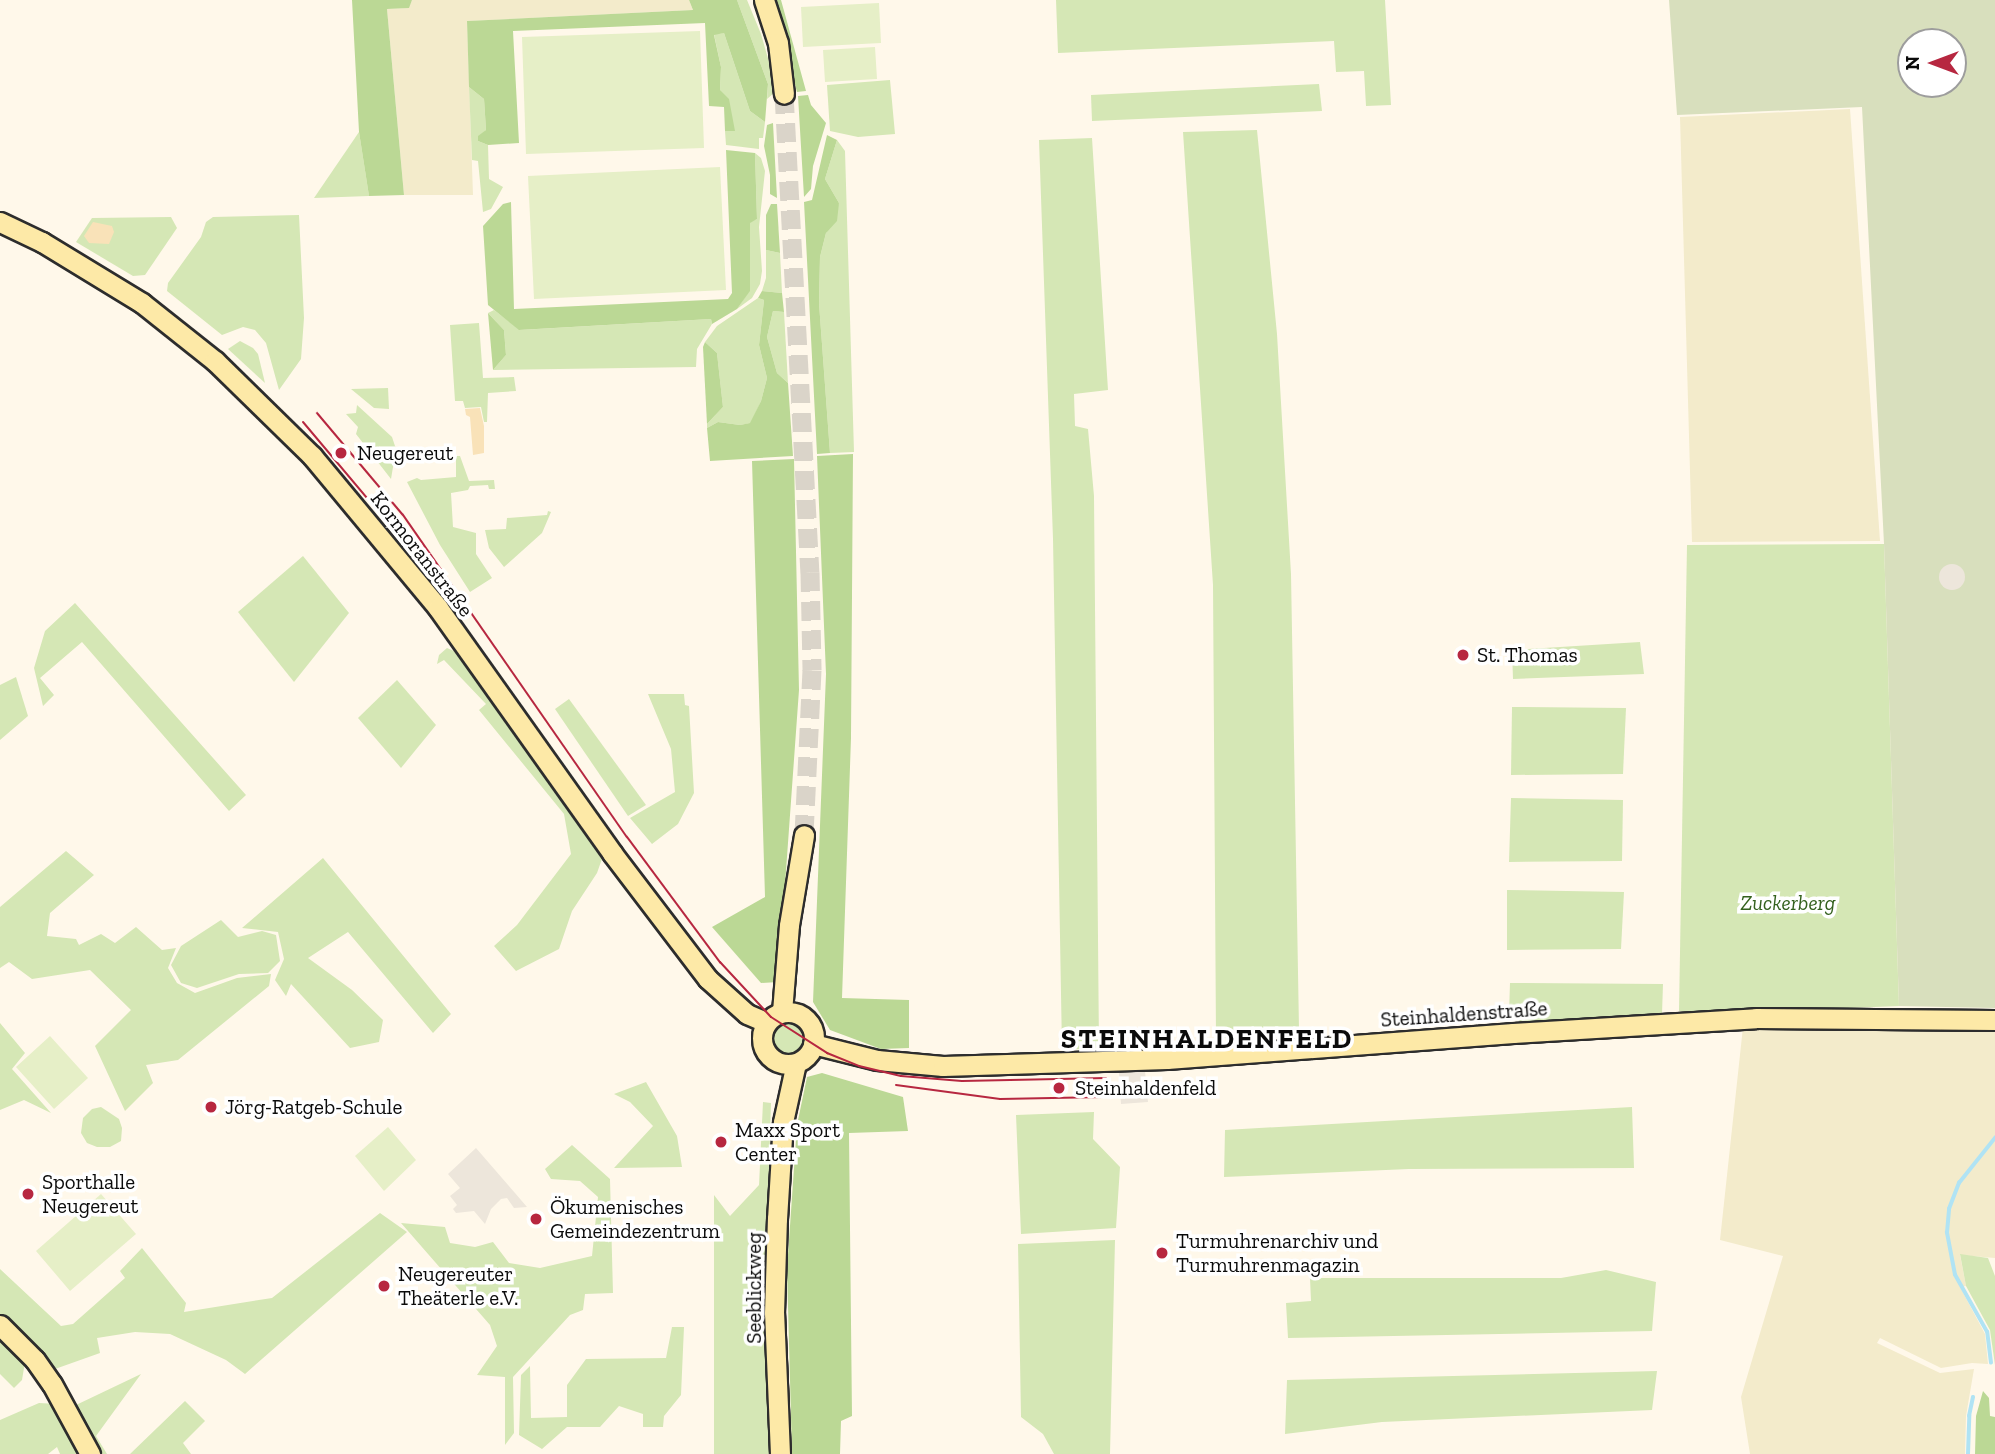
<!DOCTYPE html>
<meta charset="utf-8">
<style>
body{margin:0}
#map{position:relative;width:1995px;height:1454px;overflow:hidden;background:#fff8ea;font-family:"Zilla Slab",serif}
div>[style]{position:absolute}
[style*='--x']{left:calc(var(--x)*1px);top:calc(var(--y)*1px);width:calc(var(--w)*1px);rotate:calc(var(--a)*1deg)}
.farmland>*{inset:0;background:#f3ebcb}
.green>*{inset:0;background:#d5e7b5}
.round{border-radius:50%}
.forest>*{inset:0;background:#bbd895}
.sand>*{inset:0;background:#f9e2b8}
.cemetery>*{inset:0;background:#d8dfbd}
.pitch>*{inset:0;background:#e6efc7}
.plaza>*{inset:0;background:#ede6db}
.stream>*{height:3.5px;margin:-1.75px;padding:0 1.75px;transform-origin:1.75px;border-radius:1.75px;background:#b0e3f4}
.secondary-tunnel>*{height:19px;margin-top:-9.5px;transform-origin:0;background:repeating-linear-gradient(90deg,#dad4c9 0 19px,transparent 0 29px)}
.roads{filter:drop-shadow(2px 0 #2d2d2d) drop-shadow(-2px 0 #2d2d2d) drop-shadow(0 2px #2d2d2d) drop-shadow(0 -2px #2d2d2d)}
.secondary>*{height:19px;margin:-9.5px;padding:0 9.5px;transform-origin:9.5px;border-radius:9.5px;background:#fde9a7}
.secondary>.ring{margin:-9.5px;padding:0;box-sizing:content-box;background:none;border:19px solid #fde9a7;border-radius:50%}
.tram>*{height:2px;margin:-1px;padding:0 1px;transform-origin:1px;border-radius:1px;background:#b72740}
.dots>*{width:19px;height:19px;translate:-50% -50%;box-sizing:border-box;border:4px solid #fff;border-radius:50%}
span{translate:-50% -50%;white-space:nowrap;text-align:center;line-height:1.15;-webkit-text-stroke:7px #fff;paint-order:stroke}
.poi-label{font-size:21px;color:#0b0b0b}
.left{translate:0 -50%;text-align:left}
.street-label{font-size:21px;color:#0b0b0b}
.park-label{font-size:21px;color:#34611e;font-style:italic}
.district-label{font-size:28px;color:#0b0b0b;font-weight:700;letter-spacing:2px}
.north{position:absolute;left:1897px;top:28px;width:70px;height:70px;box-sizing:border-box;background:#fff;border:2px solid #9d9d9d;border-radius:50%;rotate:270deg;font-size:19px;font-weight:700;line-height:28px;text-align:center;color:#0b0b0b}
.north::after{content:'';display:block;margin:auto;width:24px;height:32px;background:#b72740;clip-path:polygon(50% 0,100% 100%,50% 72%,0 100%)}
</style>
<div id="map">
<div class="farmland">
<div style="clip-path:polygon(412px 0,689px 0,693px 10px,467px 21px,473px 195px,404px 195px,387px 9px,408px 8px)"></div>
<div style="clip-path:polygon(1850px 109px,1880px 541px,1692px 542px,1680px 117px)"></div>
<div style="clip-path:polygon(1995px 1025px,1995px 1258px,1960px 1255px,1966px 1286px,1960px 1287px,1985px 1334px,1988px 1364px,1972px 1363px,1941px 1368px,1880px 1338px,1877px 1343px,1940px 1373px,1974px 1369px,1966px 1416px,1965px 1454px,1750px 1454px,1741px 1397px,1783px 1256px,1720px 1240px,1743px 1027px)"></div>
</div>
<div class="green">
<div style="clip-path:polygon(737px 0,747px 0,761px 34px,773px 76px,774px 93px,767px 99px,768px 84px)"></div>
<div style="clip-path:polygon(1056px 0,1385px 0,1391px 105px,1366px 106px,1364px 71px,1336px 72px,1334px 41px,1058px 53px)"></div>
<div style="clip-path:polygon(724px 33px,750px 111px,765px 122px,763px 138px,759px 138px,759px 149px,726px 145px,725px 131px,734px 131px,720px 90px,721px 67px,714px 34px)"></div>
<div style="clip-path:polygon(890px 80px,895px 134px,858px 137px,830px 131px,827px 85px)"></div>
<div style="clip-path:polygon(1319px 84px,1322px 111px,1092px 121px,1091px 95px)"></div>
<div style="clip-path:polygon(469px 87px,484px 99px,486px 130px,478px 141px,488px 145px,489px 179px,503px 187px,491px 209px,483px 212px,478px 161px,472px 160px)"></div>
<div style="clip-path:polygon(1257px 130px,1277px 334px,1291px 574px,1299px 1029px,1216px 1039px,1213px 585px,1183px 132px)"></div>
<div style="clip-path:polygon(359px 132px,369px 196px,314px 198px)"></div>
<div style="clip-path:polygon(1092px 138px,1108px 390px,1074px 394px,1075px 426px,1088px 429px,1094px 496px,1099px 1048px,1062px 1050px,1053px 539px,1039px 140px)"></div>
<div style="clip-path:polygon(837px 140px,845px 151px,854px 452px,830px 453px,819px 303px,820px 257px,826px 233px,839px 203px,825px 179px)"></div>
<div style="clip-path:polygon(755px 153px,761px 158px,765px 171px,759px 227px,762px 271px,760px 284px,752px 298px,737px 309px,750px 290px,750px 222px,757px 219px)"></div>
<div style="clip-path:polygon(299px 215px,304px 318px,301px 359px,279px 390px,266px 343px,255px 330px,243px 327px,222px 335px,167px 291px,168px 283px,201px 237px,206px 222px,213px 217px)"></div>
<div style="clip-path:polygon(171px 217px,177px 228px,145px 275px,133px 276px,76px 242px,92px 218px)"></div>
<div style="clip-path:polygon(766px 250px,780px 253px,782px 293px,762px 291px,766px 278px)"></div>
<div style="clip-path:polygon(758px 298px,764px 300px,759px 345px,767px 378px,761px 401px,751px 423px,740px 425px,718px 422px,707px 428px,707px 424px,723px 407px,717px 353px,705px 342px,717px 326px)"></div>
<div style="clip-path:polygon(494px 310px,520px 330px,711px 319px,712px 324px,697px 349px,696px 367px,493px 370px,506px 355px,504px 330px,488px 313px)"></div>
<div style="clip-path:polygon(773px 311px,784px 312px,788px 383px,777px 373px,767px 337px)"></div>
<div style="clip-path:polygon(479px 323px,483px 378px,514px 377px,516px 391px,488px 393px,487px 422px,484px 422px,481px 407px,465px 408px,463px 401px,455px 401px,450px 325px)"></div>
<div style="clip-path:polygon(240px 341px,253px 348px,258px 354px,265px 383px,228px 349px)"></div>
<div style="clip-path:polygon(388px 388px,389px 409px,374px 408px,351px 389px)"></div>
<div style="clip-path:polygon(357px 405px,392px 437px,396px 449px,391px 479px,356px 434px,358px 427px,346px 414px,356px 413px)"></div>
<div style="clip-path:polygon(456px 456px,460px 456px,469px 481px,494px 480px,495px 489px,489px 489px,488px 485px,470px 486px,468px 490px,451px 493px,453px 527px,476px 533px,476px 554px,492px 578px,470px 592px,440px 545px,407px 482px,417px 478px,421px 480px,456px 477px)"></div>
<div style="clip-path:polygon(548px 511px,551px 512px,542px 533px,504px 567px,489px 548px,485px 530px,506px 529px,507px 518px,547px 515px)"></div>
<div style="clip-path:polygon(1884px 544px,1899px 1006px,1699px 1014px,1679px 1011px,1687px 545px)"></div>
<div style="clip-path:polygon(303px 556px,349px 613px,294px 682px,238px 612px)"></div>
<div style="clip-path:polygon(75px 603px,246px 795px,229px 811px,82px 642px,40px 678px,54px 695px,43px 706px,34px 668px,45px 631px)"></div>
<div style="clip-path:polygon(1640px 642px,1644px 674px,1513px 679px,1512px 650px)"></div>
<div style="clip-path:polygon(447px 648px,461px 654px,603px 856px,597px 873px,572px 911px,559px 949px,516px 971px,494px 946px,517px 925px,571px 854px,564px 814px,479px 710px,486px 704px,444px 660px,437px 664px,439px 655px)"></div>
<div style="clip-path:polygon(16px 677px,28px 716px,0 740px,0 685px)"></div>
<div style="clip-path:polygon(397px 680px,436px 725px,401px 768px,358px 718px)"></div>
<div style="clip-path:polygon(648px 694px,684px 694px,685px 705px,689px 706px,694px 793px,678px 824px,652px 844px,630px 818px,675px 792px,671px 749px)"></div>
<div style="clip-path:polygon(569px 699px,646px 805px,628px 816px,555px 709px)"></div>
<div style="clip-path:polygon(1512px 707px,1626px 708px,1623px 774px,1511px 775px)"></div>
<div style="clip-path:polygon(1511px 798px,1623px 800px,1622px 861px,1509px 862px)"></div>
<div style="clip-path:polygon(66px 851px,94px 875px,50px 913px,47px 936px,76px 939px,79px 945px,101px 934px,115px 943px,136px 927px,162px 950px,176px 948px,168px 968px,177px 983px,195px 993px,237px 978px,271px 974px,269px 986px,178px 1060px,146px 1065px,153px 1083px,125px 1111px,95px 1046px,131px 1010px,90px 970px,32px 979px,9px 962px,0 968px,0 907px)"></div>
<div style="clip-path:polygon(323px 858px,451px 1014px,433px 1033px,348px 932px,308px 958px,352px 990px,383px 1020px,379px 1042px,350px 1048px,291px 984px,286px 996px,275px 980px,284px 959px,278px 932px,242px 928px)"></div>
<div style="clip-path:polygon(1507px 890px,1624px 892px,1621px 949px,1507px 950px)"></div>
<div style="clip-path:polygon(221px 920px,238px 937px,262px 931px,276px 935px,280px 961px,268px 973px,239px 974px,197px 988px,181px 983px,171px 965px,181px 946px)"></div>
<div style="clip-path:polygon(1510px 983px,1663px 984px,1662px 1014px,1521px 1022px,1509px 1014px)"></div>
<div class="round" style="left:770px;top:1020px;width:36px;height:36px"></div>
<div style="clip-path:polygon(0 1023px,25px 1053px,12px 1069px,51px 1113px,24px 1100px,0 1110px)"></div>
<div style="clip-path:polygon(646px 1082px,677px 1136px,682px 1167px,614px 1168px,653px 1126px,630px 1102px,614px 1094px)"></div>
<div style="clip-path:polygon(763px 1102px,771px 1103px,766px 1266px,773px 1454px,714px 1454px,714px 1195px,730px 1216px,759px 1185px)"></div>
<div style="clip-path:polygon(101px 1107px,119px 1119px,122px 1128px,121px 1141px,110px 1147px,97px 1147px,87px 1143px,81px 1133px,83px 1118px,92px 1109px)"></div>
<div style="clip-path:polygon(1632px 1107px,1634px 1168px,1409px 1169px,1224px 1177px,1225px 1130px)"></div>
<div style="clip-path:polygon(1094px 1112px,1093px 1139px,1120px 1167px,1116px 1228px,1021px 1234px,1016px 1115px)"></div>
<div style="clip-path:polygon(572px 1145px,610px 1179px,613px 1293px,585px 1294px,583px 1310px,570px 1315px,513px 1377px,514px 1433px,505px 1445px,505px 1377px,477px 1375px,497px 1346px,490px 1325px,401px 1223px,445px 1227px,450px 1243px,475px 1247px,493px 1242px,509px 1263px,540px 1268px,592px 1256px,598px 1197px,580px 1181px,551px 1179px,545px 1169px)"></div>
<div style="clip-path:polygon(380px 1213px,407px 1232px,245px 1374px,226px 1360px,170px 1334px,135px 1332px,97px 1338px,100px 1353px,55px 1369px,0 1318px,0 1269px,61px 1326px,73px 1324px,125px 1278px,120px 1271px,142px 1248px,186px 1303px,184px 1312px,272px 1298px)"></div>
<div style="clip-path:polygon(1115px 1240px,1110px 1454px,1054px 1454px,1043px 1434px,1021px 1417px,1018px 1244px)"></div>
<div style="clip-path:polygon(1960px 1254px,1988px 1258px,1995px 1276px,1995px 1365px,1990px 1330px,1966px 1286px)"></div>
<div style="clip-path:polygon(1606px 1270px,1656px 1282px,1652px 1331px,1288px 1338px,1286px 1303px,1311px 1301px,1310px 1278px,1561px 1278px)"></div>
<div style="clip-path:polygon(672px 1327px,684px 1327px,681px 1395px,664px 1416px,663px 1427px,643px 1427px,643px 1414px,619px 1406px,600px 1427px,567px 1427px,542px 1449px,519px 1435px,521px 1375px,530px 1366px,531px 1418px,567px 1417px,567px 1385px,586px 1359px,666px 1358px)"></div>
<div style="clip-path:polygon(0 1338px,25px 1362px,22px 1380px,14px 1388px,0 1374px)"></div>
<div style="clip-path:polygon(1657px 1371px,1652px 1410px,1382px 1422px,1285px 1434px,1287px 1380px)"></div>
<div style="clip-path:polygon(141px 1374px,96px 1436px,107px 1454px,96px 1454px,76px 1405px)"></div>
<div style="clip-path:polygon(185px 1401px,205px 1421px,183px 1443px,191px 1454px,130px 1454px)"></div>
<div style="clip-path:polygon(39px 1403px,57px 1404px,86px 1454px,60px 1454px,57px 1447px,48px 1454px,0 1454px,0 1420px)"></div>
</div>
<div class="forest">
<div style="clip-path:polygon(352px 0,412px 0,409px 8px,387px 9px,404px 195px,369px 196px,359px 132px)"></div>
<div style="clip-path:polygon(689px 0,737px 0,768px 84px,765px 122px,750px 111px,724px 33px,714px 35px,721px 67px,720px 90px,729px 99px,735px 131px,725px 131px,724px 107px,709px 106px,705px 23px,513px 31px,519px 143px,488px 145px,478px 141px,478px 136px,486px 130px,484px 99px,469px 87px,467px 21px,693px 10px)"></div>
<div style="clip-path:polygon(767px 0,781px 0,806px 91px,797px 92px,782px 34px)"></div>
<div style="clip-path:polygon(808px 95px,811px 105px,826px 123px,813px 166px,811px 189px,804px 197px,798px 96px)"></div>
<div style="clip-path:polygon(773px 123px,777px 198px,770px 194px,770px 175px,764px 146px,767px 125px)"></div>
<div style="clip-path:polygon(827px 135px,837px 140px,825px 179px,839px 203px,837px 221px,826px 233px,820px 257px,819px 303px,830px 453px,817px 454px,804px 202px,812px 200px)"></div>
<div style="clip-path:polygon(726px 150px,755px 153px,757px 219px,750px 223px,750px 291px,737px 309px,712px 324px,711px 319px,519px 330px,488px 305px,483px 226px,503px 204px,511px 202px,514px 309px,728px 299px,732px 293px)"></div>
<div style="clip-path:polygon(771px 204px,777px 204px,780px 253px,766px 250px,766px 215px)"></div>
<div style="clip-path:polygon(762px 291px,782px 293px,784px 312px,773px 311px,767px 337px,777px 373px,788px 383px,793px 456px,710px 461px,707px 428px,718px 422px,740px 425px,750px 423px,761px 401px,767px 378px,759px 345px,764px 300px,758px 298px)"></div>
<div style="clip-path:polygon(488px 313px,504px 330px,506px 355px,493px 370px)"></div>
<div style="clip-path:polygon(705px 342px,717px 353px,723px 407px,707px 424px,703px 347px)"></div>
<div style="clip-path:polygon(853px 454px,851px 738px,842px 998px,909px 1000px,909px 1048px,881px 1049px,830px 1030px,813px 1002px,826px 674px,817px 456px)"></div>
<div style="clip-path:polygon(794px 459px,799px 690px,778px 982px,761px 983px,712px 927px,765px 897px,752px 461px)"></div>
<div style="clip-path:polygon(822px 1073px,903px 1097px,908px 1131px,849px 1133px,852px 1416px,841px 1421px,840px 1454px,792px 1454px,787px 1269px,797px 1125px,807px 1077px)"></div>
<div style="clip-path:polygon(1983px 1391px,1989px 1398px,1990px 1416px,1995px 1417px,1995px 1454px,1975px 1454px,1976px 1416px)"></div>
</div>
<div class="sand">
<div style="clip-path:polygon(93px 222px,112px 226px,114px 232px,109px 244px,89px 243px,84px 236px)"></div>
<div style="clip-path:polygon(480px 408px,484px 426px,484px 453px,473px 455px,470px 417px,466px 415px,465px 409px)"></div>
</div>
<div class="cemetery">
<div style="clip-path:polygon(evenodd,1669px 0,1995px 0,1995px 1008px,1899px 1006px,1884px 544px,1862px 107px,1677px 115px,1669px 0,1911px 42px,1953px 42px,1953px 84px,1911px 84px,1911px 42px)"></div>
</div>
<div class="pitch">
<div style="clip-path:polygon(879px 3px,881px 43px,803px 47px,801px 7px)"></div>
<div style="clip-path:polygon(700px 31px,704px 148px,526px 154px,522px 37px)"></div>
<div style="clip-path:polygon(875px 47px,877px 79px,825px 82px,823px 50px)"></div>
<div style="clip-path:polygon(720px 167px,726px 290px,534px 299px,528px 176px)"></div>
<div style="clip-path:polygon(50px 1036px,88px 1078px,54px 1109px,16px 1067px)"></div>
<div style="clip-path:polygon(388px 1127px,416px 1160px,384px 1191px,355px 1156px)"></div>
<div style="clip-path:polygon(101px 1194px,136px 1234px,70px 1291px,36px 1251px)"></div>
</div>
<div class="plaza">
<div class="round" style="left:1939px;top:564px;width:26px;height:26px"></div>
<div style="clip-path:polygon(1145px 1071px,1148px 1102px,1121px 1104px,1119px 1072px)"></div>
<div style="clip-path:polygon(476px 1148px,515px 1193px,527px 1207px,514px 1208px,507px 1198px,501px 1199px,491px 1209px,485px 1224px,474px 1211px,456px 1213px,453px 1209px,457px 1205px,450px 1196px,460px 1188px,448px 1174px)"></div>
</div>
<div class="stream">
<div style="--x:1991;--y:1363;--w:31;--a:-97"></div>
<div style="--x:1987;--y:1332;--w:65;--a:-119.3"></div>
<div style="--x:1955;--y:1275;--w:43;--a:-100.8"></div>
<div style="--x:1947;--y:1233;--w:24;--a:-85"></div>
<div style="--x:1949;--y:1209;--w:28;--a:-69"></div>
<div style="--x:1959;--y:1183;--w:58;--a:-51.3"></div>
<div style="--x:1968;--y:1454;--w:38;--a:-88"></div>
<div style="--x:1969;--y:1416;--w:19;--a:-78"></div>
</div>
<div class="secondary-tunnel">
<div style="--x:784;--y:94;--w:479;--a:86.9"></div>
<div style="--x:810;--y:572;--w:98;--a:88.8"></div>
<div style="--x:812;--y:670;--w:165;--a:92.8"></div>
</div>
<div class="roads">
<div class="secondary">
<div style="--x:764;--y:0;--w:45;--a:72"></div>
<div style="--x:778;--y:43;--w:51;--a:83.3"></div>
<div style="--x:0;--y:222;--w:47;--a:25.5"></div>
<div style="--x:42;--y:242;--w:117;--a:31.4"></div>
<div style="--x:142;--y:303;--w:93;--a:38.5"></div>
<div style="--x:215;--y:361;--w:136;--a:44.4"></div>
<div style="--x:312;--y:456;--w:197;--a:50.3"></div>
<div style="--x:438;--y:608;--w:301;--a:54.6"></div>
<div style="--x:612;--y:853;--w:158;--a:52.7"></div>
<div style="--x:708;--y:979;--w:52;--a:41.9"></div>
<div style="--x:747;--y:1014;--w:21;--a:23"></div>
<div class="ring" style="left:762px;top:1012px;width:33px;height:33px"></div>
<div style="--x:782;--y:1012;--w:87;--a:-85.4"></div>
<div style="--x:789;--y:925;--w:91;--a:-80.5"></div>
<div style="--x:813;--y:1044;--w:66;--a:14"></div>
<div style="--x:877;--y:1060;--w:66;--a:5.2"></div>
<div style="--x:943;--y:1066;--w:224;--a:-1.8"></div>
<div style="--x:1167;--y:1059;--w:347;--a:-4.3"></div>
<div style="--x:1513;--y:1033;--w:243;--a:-3.5"></div>
<div style="--x:1756;--y:1018;--w:239;--a:0.5"></div>
<div style="--x:0;--y:1325;--w:49;--a:45"></div>
<div style="--x:35;--y:1360;--w:29;--a:55"></div>
<div style="--x:52;--y:1384;--w:80;--a:61.5"></div>
<div style="--x:780;--y:1454;--w:141;--a:-92.4"></div>
<div style="--x:774;--y:1313;--w:94;--a:-88.2"></div>
<div style="--x:777;--y:1219;--w:97;--a:-86.5"></div>
<div style="--x:783;--y:1122;--w:60;--a:-77.6"></div>
</div>
</div>
<div class="tram">
<div style="--x:317;--y:413;--w:133;--a:49.9"></div>
<div style="--x:403;--y:515;--w:392;--a:55.2"></div>
<div style="--x:627;--y:837;--w:156;--a:53.4"></div>
<div style="--x:720;--y:962;--w:75;--a:47.2"></div>
<div style="--x:771;--y:1017;--w:67;--a:32.7"></div>
<div style="--x:827;--y:1053;--w:35;--a:22"></div>
<div style="--x:859;--y:1066;--w:43;--a:13.4"></div>
<div style="--x:901;--y:1076;--w:61;--a:4.7"></div>
<div style="--x:962;--y:1081;--w:144;--a:-1.2"></div>
<div style="--x:303;--y:422;--w:224;--a:49.9"></div>
<div style="--x:896;--y:1085;--w:105;--a:7.7"></div>
<div style="--x:1000;--y:1099;--w:104;--a:-1.1"></div>
</div>
<div class="dots">
<div style="left:341px;top:453px;background:#b72740"></div>
<div style="left:1463px;top:655px;background:#b72740"></div>
<div style="left:1059px;top:1088px;background:#b72740"></div>
<div style="left:211px;top:1107px;background:#b72740"></div>
<div style="left:721px;top:1142px;background:#b72740"></div>
<div style="left:28px;top:1194px;background:#b72740"></div>
<div style="left:536px;top:1219px;background:#b72740"></div>
<div style="left:1162px;top:1253px;background:#b72740"></div>
<div style="left:384px;top:1286px;background:#b72740"></div>
</div>
<div class="poi-label">
<span class="left" style="left:357px;top:453px">Neugereut</span>
<span class="left" style="left:1477px;top:655px">St. Thomas</span>
<span class="left" style="left:1075px;top:1088px">Steinhaldenfeld</span>
<span class="left" style="left:225px;top:1107px">Jörg-Ratgeb-Schule</span>
<span class="left" style="left:735px;top:1142px">Maxx Sport<br>Center</span>
<span class="left" style="left:42px;top:1194px">Sporthalle<br>Neugereut</span>
<span class="left" style="left:550px;top:1219px">Ökumenisches<br>Gemeindezentrum</span>
<span class="left" style="left:1176px;top:1253px">Turmuhrenarchiv und<br>Turmuhrenmagazin</span>
<span class="left" style="left:398px;top:1286px">Neugereuter<br>Theäterle e.V.</span>
</div>
<div class="street-label">
<span style="left:422px;top:554px;rotate:52deg">Kormoranstraße</span>
<span style="left:1464px;top:1014px;rotate:-4deg">Steinhaldenstraße</span>
<span style="left:754px;top:1288px;rotate:-90deg">Seeblickweg</span>
</div>
<div class="park-label">
<span style="left:1788px;top:903px">Zuckerberg</span>
</div>
<div class="district-label">
<span style="left:1207px;top:1039px">STEINHALDENFELD</span>
</div>
<div class="north">N</div>
</div>
